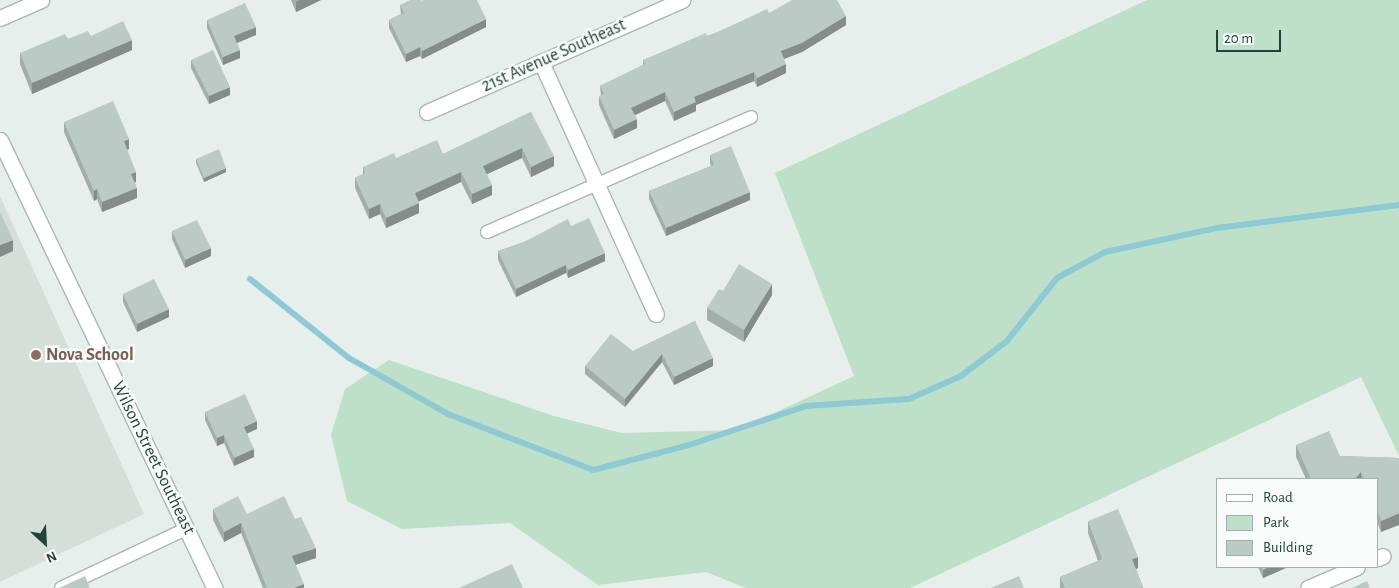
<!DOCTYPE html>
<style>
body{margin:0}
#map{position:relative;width:1399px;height:588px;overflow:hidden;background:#e6efeb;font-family:"Alegreya Sans",sans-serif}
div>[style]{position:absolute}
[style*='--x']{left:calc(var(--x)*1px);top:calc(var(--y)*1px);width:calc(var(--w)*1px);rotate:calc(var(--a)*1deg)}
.built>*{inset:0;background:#d4dfda}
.green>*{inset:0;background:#bfe0c8}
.stream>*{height:6px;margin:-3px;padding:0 3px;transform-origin:3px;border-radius:3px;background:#8ec9d4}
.roads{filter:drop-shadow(1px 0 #a8b8b2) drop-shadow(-1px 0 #a8b8b2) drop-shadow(0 1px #a8b8b2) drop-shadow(0 -1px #a8b8b2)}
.service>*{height:12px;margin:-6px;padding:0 6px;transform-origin:6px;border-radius:6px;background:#fff}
.minor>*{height:15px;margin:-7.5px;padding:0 7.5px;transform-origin:7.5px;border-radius:7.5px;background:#fff}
.tertiary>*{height:15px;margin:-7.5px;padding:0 7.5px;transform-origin:7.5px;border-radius:7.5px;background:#fff}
.wall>*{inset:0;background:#a1aea9}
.shaded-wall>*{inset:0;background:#838d89}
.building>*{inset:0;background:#bbcac4}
.dots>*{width:14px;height:14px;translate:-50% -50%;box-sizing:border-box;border:2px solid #f7fbf9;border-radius:50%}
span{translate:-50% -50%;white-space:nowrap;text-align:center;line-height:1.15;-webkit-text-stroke:5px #f7fbf9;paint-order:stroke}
.street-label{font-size:18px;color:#24423a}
.education-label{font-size:18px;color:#785e54;font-weight:700}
.left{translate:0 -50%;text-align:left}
.legend{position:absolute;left:1216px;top:478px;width:162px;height:90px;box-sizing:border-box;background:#f7fbf9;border:1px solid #a3b1ad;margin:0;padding:6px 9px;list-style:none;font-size:15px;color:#24423a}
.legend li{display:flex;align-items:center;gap:10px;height:25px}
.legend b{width:25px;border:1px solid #a3b1ad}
.north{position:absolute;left:20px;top:518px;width:50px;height:50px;-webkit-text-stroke:4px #f7fbf9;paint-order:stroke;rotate:155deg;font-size:14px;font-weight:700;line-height:20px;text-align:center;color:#24423a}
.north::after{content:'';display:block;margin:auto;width:18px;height:22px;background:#24423a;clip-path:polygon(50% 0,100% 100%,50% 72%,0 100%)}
.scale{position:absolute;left:1216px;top:30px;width:65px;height:22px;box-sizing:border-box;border:2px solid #24423a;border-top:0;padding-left:6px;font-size:15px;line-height:18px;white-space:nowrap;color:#24423a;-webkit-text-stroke:4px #f7fbf9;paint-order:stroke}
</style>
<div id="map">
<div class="built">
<div style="clip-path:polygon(0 196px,144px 514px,0 582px)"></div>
</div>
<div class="green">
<div style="clip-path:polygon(1147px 0,1399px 0,1399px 456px,1361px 377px,910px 588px,746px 588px,706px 572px,598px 585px,510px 523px,402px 529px,347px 501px,331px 435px,345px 389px,389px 360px,554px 416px,622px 433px,738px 430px,854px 376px,775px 173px)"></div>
</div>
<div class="stream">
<div style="--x:250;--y:279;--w:127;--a:38.6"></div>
<div style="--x:349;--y:358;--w:114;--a:29.5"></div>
<div style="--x:448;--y:414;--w:155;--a:21.1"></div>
<div style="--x:593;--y:470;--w:99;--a:-14.6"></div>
<div style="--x:689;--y:445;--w:123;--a:-18.4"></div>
<div style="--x:806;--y:406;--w:103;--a:-3.9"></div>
<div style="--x:909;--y:399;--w:57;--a:-23.9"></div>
<div style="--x:961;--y:376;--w:58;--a:-37.3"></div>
<div style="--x:1007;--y:341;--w:80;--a:-51.6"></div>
<div style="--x:1057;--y:278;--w:55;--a:-28.4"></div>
<div style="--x:1105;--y:252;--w:115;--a:-12.1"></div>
<div style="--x:1217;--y:228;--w:183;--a:-7.2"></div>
</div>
<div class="roads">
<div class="service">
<div style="--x:487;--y:232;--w:288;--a:-23.5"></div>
<div style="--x:61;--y:588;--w:138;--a:-25.3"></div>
</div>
<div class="minor">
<div style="--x:541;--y:62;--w:277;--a:65.5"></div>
<div style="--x:427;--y:112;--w:279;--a:-23.7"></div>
<div style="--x:1378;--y:558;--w:5;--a:-22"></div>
<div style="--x:1308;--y:588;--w:53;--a:-23.2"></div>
</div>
<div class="tertiary">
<div style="--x:0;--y:18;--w:45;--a:-23.7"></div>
<div style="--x:0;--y:140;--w:497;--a:64.4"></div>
</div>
</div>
<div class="wall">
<div style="clip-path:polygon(291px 0,321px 0,296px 12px)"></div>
<div style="clip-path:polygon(421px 1px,486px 27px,422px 59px,420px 56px,406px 62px,389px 28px,389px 20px,401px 14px,400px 5px)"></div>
<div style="clip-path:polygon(769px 13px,846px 25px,802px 52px,784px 59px,786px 73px,757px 87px,754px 81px,696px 105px,696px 111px,674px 121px,665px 101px,635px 115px,637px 128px,614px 139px,599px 105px,599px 96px,601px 96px,600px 86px,643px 65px,643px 60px)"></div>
<div style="clip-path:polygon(207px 20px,256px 35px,237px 43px,240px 58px,223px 65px,207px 28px)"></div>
<div style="clip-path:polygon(91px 36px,132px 50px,32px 94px,20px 64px,20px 53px,68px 39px)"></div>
<div style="clip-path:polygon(191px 60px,230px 95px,209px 104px,191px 68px)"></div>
<div style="clip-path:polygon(531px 112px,554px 166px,531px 177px,522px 158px,487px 174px,492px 195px,472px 204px,461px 182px,418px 202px,419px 213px,386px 228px,380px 214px,369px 219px,355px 188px,355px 178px,363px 174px,363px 167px,396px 158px,443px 154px)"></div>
<div style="clip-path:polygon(64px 122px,129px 149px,127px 150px,136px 182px,135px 182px,137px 198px,102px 212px,97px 199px,94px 201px,64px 132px)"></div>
<div style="clip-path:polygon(710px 155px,750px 200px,666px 236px,649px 199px,649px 191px,711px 166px,710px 163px)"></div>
<div style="clip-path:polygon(196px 159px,226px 172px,204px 182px,196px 163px)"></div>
<div style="clip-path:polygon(571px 226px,605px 261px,568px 278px,566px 273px,516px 297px,498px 260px,498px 251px)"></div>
<div style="clip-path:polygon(172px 231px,211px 256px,185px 268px,172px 239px)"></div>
<div style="clip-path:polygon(723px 291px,772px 295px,744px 342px,707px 320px,707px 308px)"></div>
<div style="clip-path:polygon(123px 294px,169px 317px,137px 332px,123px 302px)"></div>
<div style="clip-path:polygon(695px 321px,713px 366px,674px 385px,662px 362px,625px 407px,585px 374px,585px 366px,633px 351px)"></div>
<div style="clip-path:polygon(205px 412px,257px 429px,247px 433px,254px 457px,234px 466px,224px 443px,217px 446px,205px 420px)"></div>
<div style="clip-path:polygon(1296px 445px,1340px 456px,1399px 458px,1381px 532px,1378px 524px,1378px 479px,1306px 479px,1296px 457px)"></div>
<div style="clip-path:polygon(213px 509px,247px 514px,316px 558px,295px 565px,304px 588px,263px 588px,241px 533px,224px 542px,213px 520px)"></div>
<div style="clip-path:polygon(1088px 521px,1138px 568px,1136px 569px,1143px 588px,1060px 588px,1060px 577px,1098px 561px,1088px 533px)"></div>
<div style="clip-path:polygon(1258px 567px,1288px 567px,1263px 578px)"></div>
</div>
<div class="shaded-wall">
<div style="clip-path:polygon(300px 0,321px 0,296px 12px,296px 2px)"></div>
<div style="clip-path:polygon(846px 16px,846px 25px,802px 52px,781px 60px,781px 51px)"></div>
<div style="clip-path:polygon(486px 19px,486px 27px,422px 59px,422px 51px)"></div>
<div style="clip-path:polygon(256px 27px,256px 35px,234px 44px,234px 36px)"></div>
<div style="clip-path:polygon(132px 40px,132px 50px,32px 94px,32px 83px)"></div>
<div style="clip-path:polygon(420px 47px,420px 56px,406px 62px,406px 54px)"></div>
<div style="clip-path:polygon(240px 50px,240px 58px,223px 65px,223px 57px)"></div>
<div style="clip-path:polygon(786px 64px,786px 73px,757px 87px,757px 78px)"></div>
<div style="clip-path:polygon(754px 72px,754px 81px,696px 105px,696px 111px,674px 121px,674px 112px,694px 97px)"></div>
<div style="clip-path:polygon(230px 87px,230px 95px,209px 104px,209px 96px)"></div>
<div style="clip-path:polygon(665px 92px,665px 101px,631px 117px,631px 108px)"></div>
<div style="clip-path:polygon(637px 119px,637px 128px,614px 139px,614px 130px)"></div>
<div style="clip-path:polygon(129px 139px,129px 149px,124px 151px,124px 141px)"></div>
<div style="clip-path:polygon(522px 148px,522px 158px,483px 176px,483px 166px)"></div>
<div style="clip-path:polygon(554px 156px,554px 166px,531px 177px,531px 167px)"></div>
<div style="clip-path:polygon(226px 168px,226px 172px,204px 182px,204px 178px)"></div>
<div style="clip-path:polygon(136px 172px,136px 182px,131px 184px,131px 174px)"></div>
<div style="clip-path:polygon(461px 172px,461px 182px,415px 203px,415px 193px)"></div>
<div style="clip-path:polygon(492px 185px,492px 195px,472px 204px,472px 194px)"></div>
<div style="clip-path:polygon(137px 188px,137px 198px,102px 212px,102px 202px)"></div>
<div style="clip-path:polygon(97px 189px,97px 199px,94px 201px,94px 191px)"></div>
<div style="clip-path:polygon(750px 192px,750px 200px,666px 236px,666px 228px)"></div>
<div style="clip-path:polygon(419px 203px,419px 213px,386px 228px,386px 218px)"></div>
<div style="clip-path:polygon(380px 204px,380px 214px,369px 219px,369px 209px)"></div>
<div style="clip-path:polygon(13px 240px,13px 251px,0 257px,0 245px)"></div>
<div style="clip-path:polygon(211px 248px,211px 256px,185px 268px,185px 260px)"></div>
<div style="clip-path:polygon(605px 253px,605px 261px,568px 278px,568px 270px)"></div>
<div style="clip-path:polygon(566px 265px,566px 273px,516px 297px,516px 289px)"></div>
<div style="clip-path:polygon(772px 284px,772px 295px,744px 342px,744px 330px)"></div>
<div style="clip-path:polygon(169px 309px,169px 317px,137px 332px,137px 324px)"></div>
<div style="clip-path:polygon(662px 354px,662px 362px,625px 407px,625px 399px)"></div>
<div style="clip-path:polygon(713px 358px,713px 366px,674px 385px,674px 377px)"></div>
<div style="clip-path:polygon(257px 421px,257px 429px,244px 435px,244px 427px)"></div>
<div style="clip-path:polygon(224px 435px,224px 443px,217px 446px,217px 438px)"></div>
<div style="clip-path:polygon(254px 449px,254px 457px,234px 466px,234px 458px)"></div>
<div style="clip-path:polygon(1361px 472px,1361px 479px,1355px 479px)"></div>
<div style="clip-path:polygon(1399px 513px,1399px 525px,1381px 532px,1381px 521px)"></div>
<div style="clip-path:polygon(241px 523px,241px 533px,224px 542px,224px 532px)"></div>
<div style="clip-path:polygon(316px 548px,316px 558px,292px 566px,292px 556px)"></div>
<div style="clip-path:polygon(1138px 557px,1138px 568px,1132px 571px,1132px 559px)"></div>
<div style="clip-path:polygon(1269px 567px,1288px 567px,1263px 578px,1263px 570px)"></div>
<div style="clip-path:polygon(304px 584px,304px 588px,294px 588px)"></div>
</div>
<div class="building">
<div style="clip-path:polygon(410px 0,421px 0,421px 1px,423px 0,477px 0,486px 19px,422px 51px,420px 47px,406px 54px,389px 20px,404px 13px,400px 5px)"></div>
<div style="clip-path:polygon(792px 0,837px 0,846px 16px,802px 43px,781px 51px,786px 64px,757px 78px,754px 72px,694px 97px,696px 102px,674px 112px,665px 92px,631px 108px,637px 119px,614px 130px,599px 96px,604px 94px,600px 86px,645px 64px,643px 60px,706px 33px,707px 37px,767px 9px,769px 13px)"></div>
<div style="clip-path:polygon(245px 3px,256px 27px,234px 36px,240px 50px,223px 57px,207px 20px)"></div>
<div style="clip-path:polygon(123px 21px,132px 40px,32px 83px,20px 53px,65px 34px,68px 39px,88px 31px,91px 36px)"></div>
<div style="clip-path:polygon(213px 50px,230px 87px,209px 96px,191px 60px)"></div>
<div style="clip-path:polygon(113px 101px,129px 139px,124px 141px,136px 172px,131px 174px,137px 188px,102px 202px,97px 189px,94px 191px,64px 122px)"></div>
<div style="clip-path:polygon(531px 112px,554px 156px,531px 167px,522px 148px,483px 166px,492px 185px,472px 194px,461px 172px,415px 193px,419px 203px,386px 218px,380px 204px,369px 209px,355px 178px,365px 173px,363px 167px,394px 153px,396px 158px,437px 140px,443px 154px)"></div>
<div style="clip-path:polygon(731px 146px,750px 192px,666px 228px,649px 191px,714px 165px,710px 155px)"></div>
<div style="clip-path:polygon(219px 149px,226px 168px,204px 178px,196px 159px)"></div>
<div style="clip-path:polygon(0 212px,13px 240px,0 245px)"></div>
<div style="clip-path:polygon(589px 218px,605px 253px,568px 270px,566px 265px,516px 289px,498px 251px,520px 244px,568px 219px,571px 226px)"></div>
<div style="clip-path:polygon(197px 220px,211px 248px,185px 260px,172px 231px)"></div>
<div style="clip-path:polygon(739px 264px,772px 284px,744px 330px,707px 308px,719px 289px,723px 291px)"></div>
<div style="clip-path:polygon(154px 279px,169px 309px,137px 324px,123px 294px)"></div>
<div style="clip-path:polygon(695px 321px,713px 358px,674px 377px,662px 354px,625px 399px,585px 366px,611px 334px,633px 351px)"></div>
<div style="clip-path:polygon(245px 394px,257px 421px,244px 427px,254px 449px,234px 458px,224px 435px,217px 438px,205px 412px)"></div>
<div style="clip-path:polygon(1329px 431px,1340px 456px,1399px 458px,1399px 513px,1381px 521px,1378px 512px,1378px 479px,1364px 479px,1361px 472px,1355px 479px,1311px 479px,1296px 445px)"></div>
<div style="clip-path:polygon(238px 496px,247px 514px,284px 496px,295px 519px,301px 517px,316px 548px,292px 556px,304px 584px,294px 588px,267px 588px,241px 523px,224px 532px,213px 509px)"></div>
<div style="clip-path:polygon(1118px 509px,1138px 557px,1132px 559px,1143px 587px,1140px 588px,1065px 588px,1060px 577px,1102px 559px,1088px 521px)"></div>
<div style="clip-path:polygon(512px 564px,523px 588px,459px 588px)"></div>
<div style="clip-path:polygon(1261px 567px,1269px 567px,1263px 570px)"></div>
<div style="clip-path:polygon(85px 576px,90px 588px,59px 588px)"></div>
<div style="clip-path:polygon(1019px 576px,1024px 588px,991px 588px)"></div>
<div style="clip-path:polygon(1367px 581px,1370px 588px,1352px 588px)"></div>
</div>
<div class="dots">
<div style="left:36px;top:355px;background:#8d6e63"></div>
</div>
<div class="street-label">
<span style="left:554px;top:56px;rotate:-24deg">21st Avenue Southeast</span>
<span style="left:153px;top:458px;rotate:64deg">Wilson Street Southeast</span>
</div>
<div class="education-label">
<span class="left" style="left:46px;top:355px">Nova School</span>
</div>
<ul class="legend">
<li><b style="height:6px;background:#fff"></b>Road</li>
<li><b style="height:14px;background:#bfe0c8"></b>Park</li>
<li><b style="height:14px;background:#bbcac4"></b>Building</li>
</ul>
<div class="north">N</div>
<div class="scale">20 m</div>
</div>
